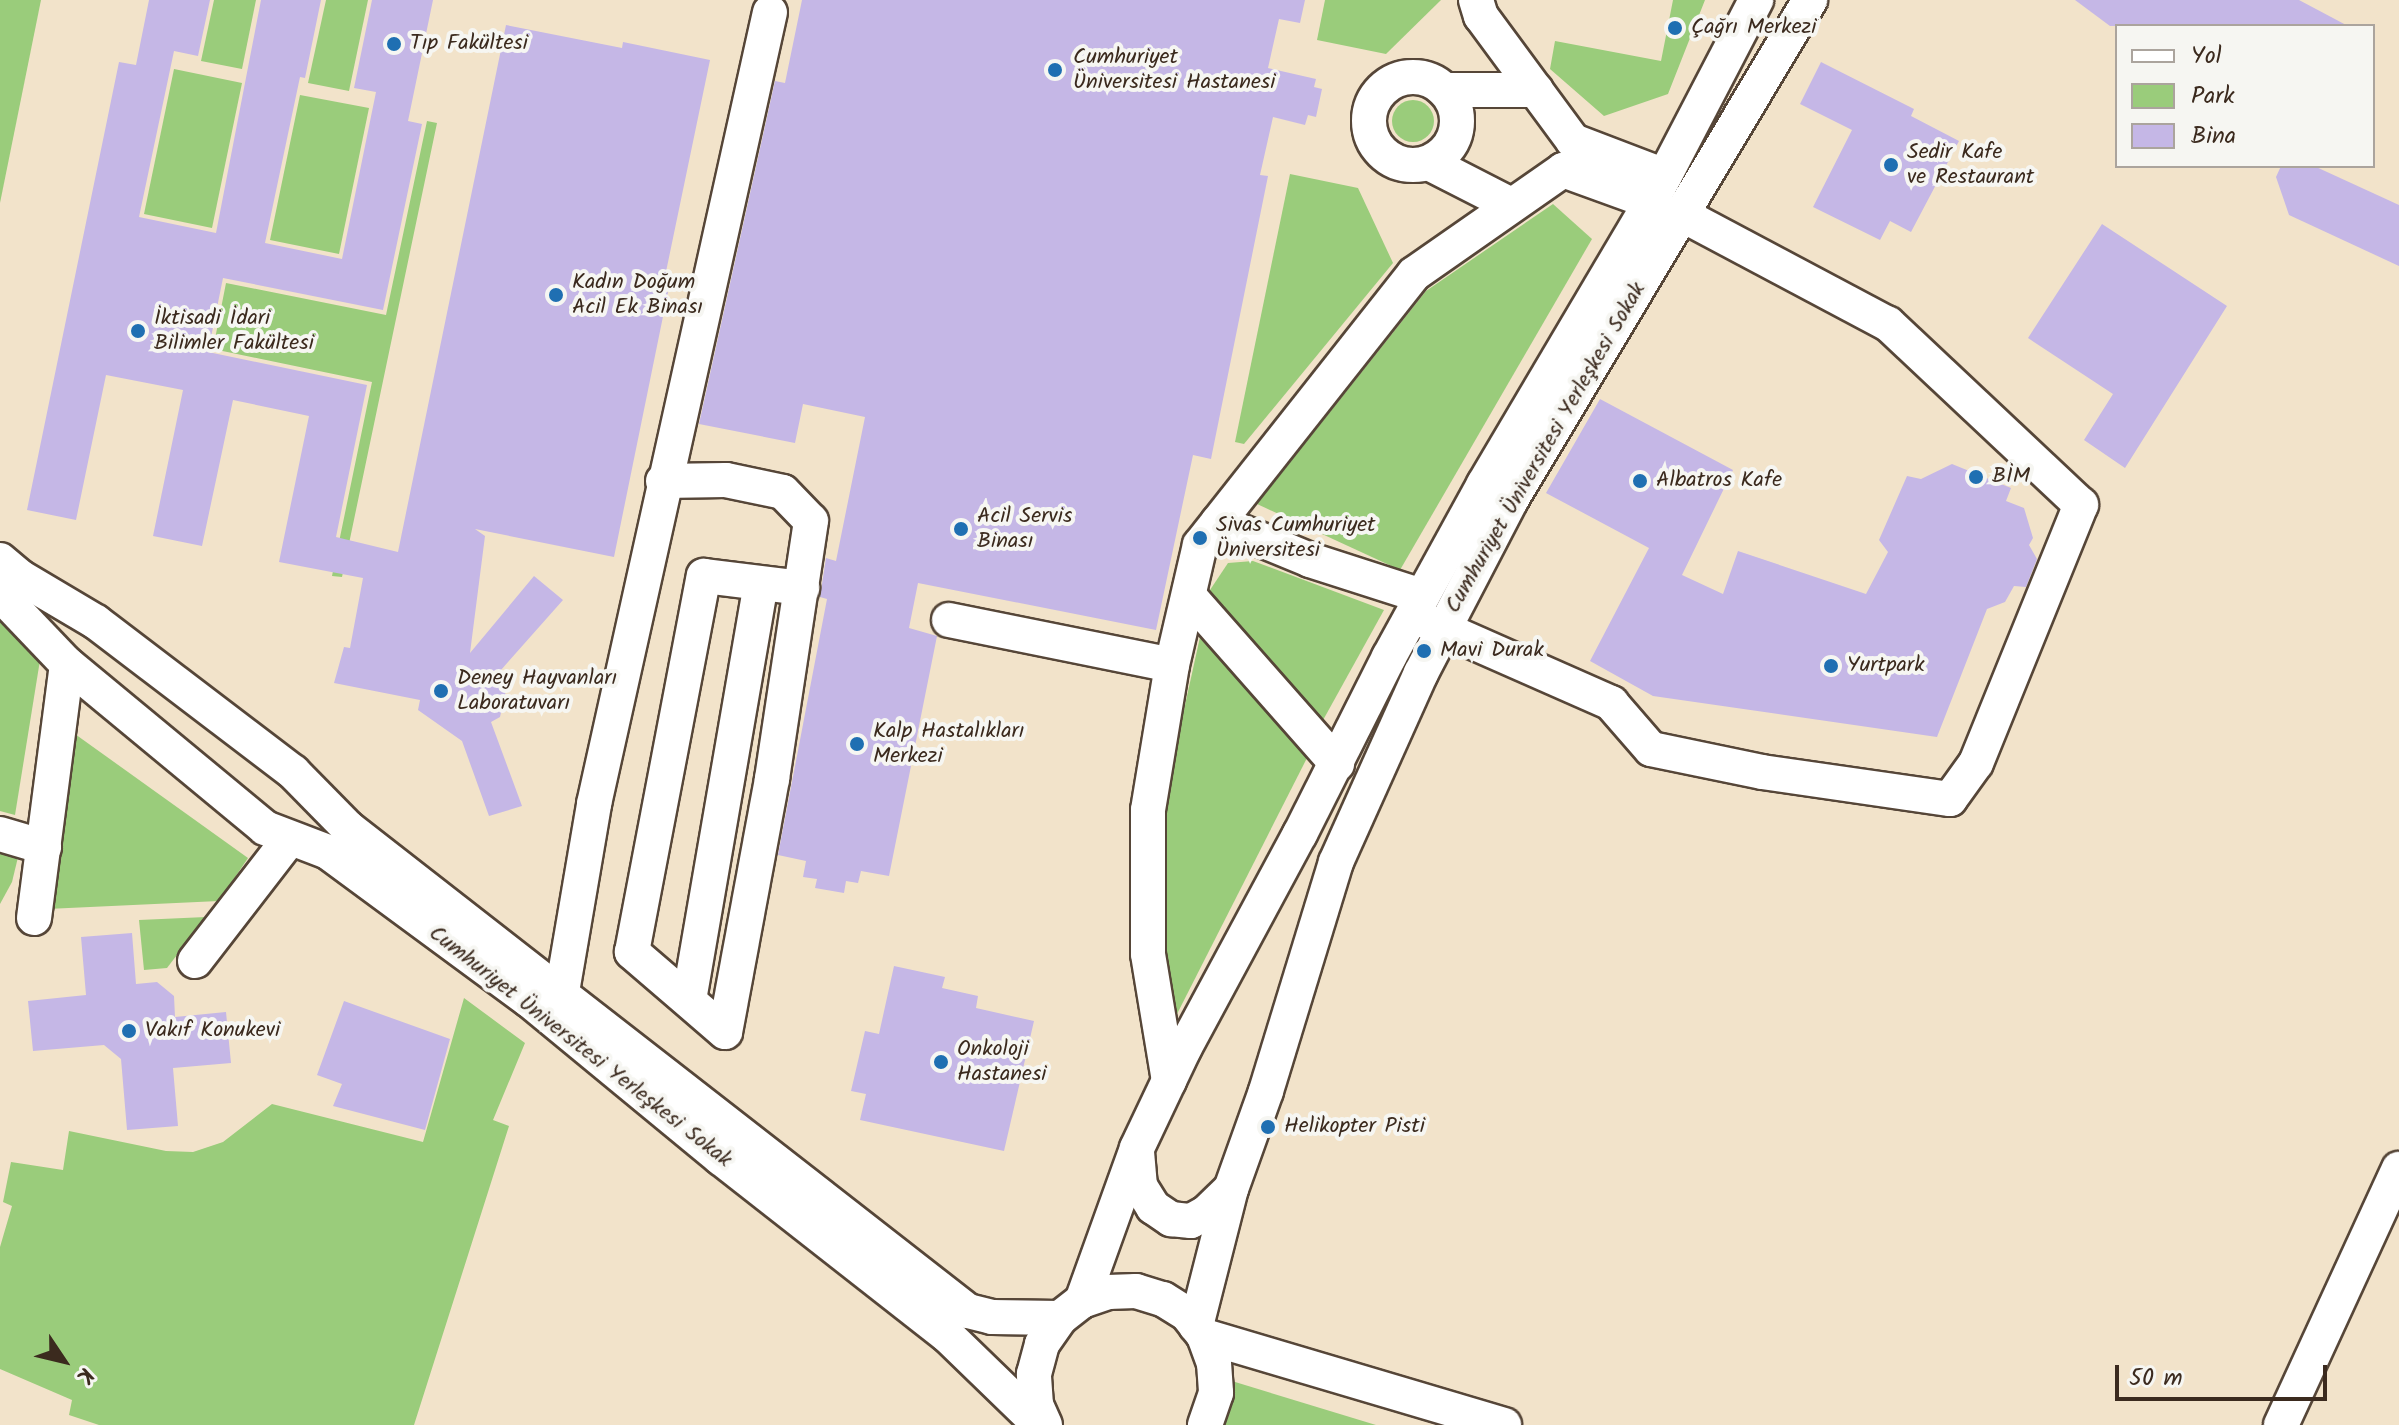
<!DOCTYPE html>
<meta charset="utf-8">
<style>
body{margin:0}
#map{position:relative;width:2399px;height:1425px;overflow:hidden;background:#f2e3ca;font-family:Kalam,sans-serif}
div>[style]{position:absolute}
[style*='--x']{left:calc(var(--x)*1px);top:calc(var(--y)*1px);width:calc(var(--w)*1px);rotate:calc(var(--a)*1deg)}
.green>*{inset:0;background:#9acc7b}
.round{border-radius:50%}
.building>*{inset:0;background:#c5b7e6}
.roads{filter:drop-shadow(2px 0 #564638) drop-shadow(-2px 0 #564638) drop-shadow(0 2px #564638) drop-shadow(0 -2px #564638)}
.minor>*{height:34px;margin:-17px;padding:0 17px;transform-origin:17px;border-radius:17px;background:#fff}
.minor>.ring{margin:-17px;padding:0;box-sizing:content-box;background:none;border:34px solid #fff;border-radius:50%}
.dots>*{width:22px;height:22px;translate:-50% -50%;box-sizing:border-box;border:4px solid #f6f6f2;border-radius:50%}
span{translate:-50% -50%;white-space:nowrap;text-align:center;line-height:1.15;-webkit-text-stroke:8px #f6f6f2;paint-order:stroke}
.poi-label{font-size:22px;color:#3b2a1e}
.left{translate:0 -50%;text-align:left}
.street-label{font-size:22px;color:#3b2a1e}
.legend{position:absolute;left:2115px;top:24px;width:260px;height:144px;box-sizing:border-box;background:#f6f6f2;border:2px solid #aba49d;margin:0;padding:10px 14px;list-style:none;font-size:24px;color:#3b2a1e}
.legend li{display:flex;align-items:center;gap:16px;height:40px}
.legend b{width:40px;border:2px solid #aba49d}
.north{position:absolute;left:24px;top:1321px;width:80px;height:80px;-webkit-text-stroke:6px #f6f6f2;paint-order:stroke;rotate:125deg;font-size:22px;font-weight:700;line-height:32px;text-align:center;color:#3b2a1e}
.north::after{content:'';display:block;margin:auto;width:28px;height:36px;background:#3b2a1e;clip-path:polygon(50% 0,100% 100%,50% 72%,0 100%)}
.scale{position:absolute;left:2115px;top:1365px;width:212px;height:36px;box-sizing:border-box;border:4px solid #3b2a1e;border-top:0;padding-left:10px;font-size:24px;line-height:28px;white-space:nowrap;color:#3b2a1e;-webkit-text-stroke:6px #f6f6f2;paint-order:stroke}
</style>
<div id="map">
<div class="green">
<div style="clip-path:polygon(0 0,41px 0,0 203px)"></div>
<div style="clip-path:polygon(214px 0,256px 0,242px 69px,201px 61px)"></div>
<div style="clip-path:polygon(326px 0,368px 0,349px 91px,308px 83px)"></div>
<div style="clip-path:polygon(1325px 0,1441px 0,1386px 54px,1317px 40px)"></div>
<div style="clip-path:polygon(1673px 0,1705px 0,1668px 94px,1604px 116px,1550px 69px,1555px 41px,1661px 61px)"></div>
<div style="clip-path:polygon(174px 69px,242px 83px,212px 228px,144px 214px)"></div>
<div style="clip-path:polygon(300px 95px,369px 108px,339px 254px,270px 240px)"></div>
<div class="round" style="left:1392px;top:100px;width:42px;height:42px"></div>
<div style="clip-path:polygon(427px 121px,437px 123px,342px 577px,332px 576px,372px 382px,213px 349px,226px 283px,386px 315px)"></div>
<div style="clip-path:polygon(1290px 174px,1358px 188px,1393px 263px,1244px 444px,1235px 442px)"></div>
<div style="clip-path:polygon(1553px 204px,1592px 239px,1400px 570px,1257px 504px,1426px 291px)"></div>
<div style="clip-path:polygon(1253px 561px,1384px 610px,1322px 722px,1206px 596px,1228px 563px)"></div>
<div style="clip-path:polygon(0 620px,41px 654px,15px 815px,0 811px)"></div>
<div style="clip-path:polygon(1200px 637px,1229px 654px,1308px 756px,1177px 1014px,1164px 975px,1163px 805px)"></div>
<div style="clip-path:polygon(68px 729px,248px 858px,219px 901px,47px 909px)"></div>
<div style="clip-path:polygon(0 848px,19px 853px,12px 882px,0 904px)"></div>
<div style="clip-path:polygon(206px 917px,167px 968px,144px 970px,139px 920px)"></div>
<div style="clip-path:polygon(464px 998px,525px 1043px,493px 1120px,509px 1126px,414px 1425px,99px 1425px,69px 1415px,72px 1400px,0 1369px,0 1247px,12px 1206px,3px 1202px,11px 1162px,63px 1170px,69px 1131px,166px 1151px,193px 1152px,223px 1142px,272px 1104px,423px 1142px)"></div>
<div style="clip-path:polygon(1222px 1378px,1376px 1425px,1209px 1425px)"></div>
</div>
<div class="building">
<div style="clip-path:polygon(149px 0,210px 0,198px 56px,174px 51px,139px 217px,216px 233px,261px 0,321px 0,305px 78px,300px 77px,265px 243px,342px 259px,376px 92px,354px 88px,372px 0,433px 0,408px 121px,422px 124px,383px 310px,223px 278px,208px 352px,367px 385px,336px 537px,398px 552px,506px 25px,622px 48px,623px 42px,710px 60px,662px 291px,668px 292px,614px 557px,475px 529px,485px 536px,470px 653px,534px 576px,563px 600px,501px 670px,509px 677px,500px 717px,491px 722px,522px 806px,489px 816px,462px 741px,418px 710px,420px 700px,334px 683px,344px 647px,350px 648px,363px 578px,279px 562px,309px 416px,233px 400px,202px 546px,153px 536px,183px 390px,106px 375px,76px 520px,27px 510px,119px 62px,136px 65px)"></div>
<div style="clip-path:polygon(802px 0,1305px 0,1300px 23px,1279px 19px,1268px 68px,1316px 79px,1314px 87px,1322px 89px,1316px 117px,1308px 115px,1305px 125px,1273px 117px,1260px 175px,1268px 176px,1211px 459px,1193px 455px,1156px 630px,918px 583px,909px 628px,937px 636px,889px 876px,861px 871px,858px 883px,846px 881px,844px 893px,815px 888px,817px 879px,803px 877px,806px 861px,778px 855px,827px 599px,820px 597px,826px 558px,836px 561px,865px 417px,803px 404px,795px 443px,699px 424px,775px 81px,785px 83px)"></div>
<div style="clip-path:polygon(2075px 0,2299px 0,2348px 26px,2110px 26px)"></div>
<div style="clip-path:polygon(1821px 62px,1914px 109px,1911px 116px,1959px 141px,1911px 232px,1890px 221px,1880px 240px,1813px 207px,1852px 130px,1800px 104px)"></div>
<div style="clip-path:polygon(2281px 166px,2314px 166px,2399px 205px,2399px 266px,2289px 215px,2276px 177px)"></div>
<div style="clip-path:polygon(2102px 224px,2227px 306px,2125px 468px,2084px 440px,2113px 394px,2028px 338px)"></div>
<div style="clip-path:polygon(1600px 399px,1733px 470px,1682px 575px,1723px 594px,1738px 551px,1866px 594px,1888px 552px,1879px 540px,1907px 476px,1921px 479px,1952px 464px,2011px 488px,2006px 501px,2024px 508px,2033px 538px,2029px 545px,2037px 559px,2026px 587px,2014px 586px,2005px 602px,1987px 609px,1937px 737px,1653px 696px,1590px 661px,1649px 548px,1546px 493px)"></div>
<div style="clip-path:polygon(132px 933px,136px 984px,157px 982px,174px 996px,175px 1017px,226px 1012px,231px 1063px,173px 1068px,178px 1126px,127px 1130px,121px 1059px,104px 1045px,33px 1051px,28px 1001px,86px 995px,81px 937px)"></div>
<div style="clip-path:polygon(894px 966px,945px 977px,942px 988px,978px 996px,976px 1008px,1034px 1021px,1004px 1151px,860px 1120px,866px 1094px,851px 1091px,865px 1031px,879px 1034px)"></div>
<div style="clip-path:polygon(344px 1001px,450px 1039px,425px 1130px,333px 1106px,342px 1084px,317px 1075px)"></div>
</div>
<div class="roads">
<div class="minor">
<div style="--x:1476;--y:0;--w:17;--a:73"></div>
<div style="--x:1481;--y:16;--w:155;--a:53.6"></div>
<div style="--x:1573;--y:141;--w:98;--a:20.8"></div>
<div class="ring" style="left:1369px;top:77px;width:54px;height:54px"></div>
<div style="--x:1444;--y:90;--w:92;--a:0"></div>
<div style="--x:1429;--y:163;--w:92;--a:27.1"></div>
<div style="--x:663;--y:481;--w:63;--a:-0.9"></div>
<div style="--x:726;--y:480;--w:58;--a:11.9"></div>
<div style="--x:783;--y:492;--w:40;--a:46"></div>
<div style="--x:811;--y:521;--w:261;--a:98.6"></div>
<div style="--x:772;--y:779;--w:257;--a:100.5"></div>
<div style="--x:1218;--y:522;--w:100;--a:22.4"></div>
<div style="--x:1310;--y:560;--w:118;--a:17.8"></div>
<div style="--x:0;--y:560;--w:26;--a:40"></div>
<div style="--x:20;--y:577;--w:88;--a:30.6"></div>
<div style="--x:96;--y:622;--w:248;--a:37.3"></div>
<div style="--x:293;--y:772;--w:78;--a:45.5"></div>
<div style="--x:348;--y:828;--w:786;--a:37.92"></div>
<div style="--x:968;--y:1311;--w:25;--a:14"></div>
<div style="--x:992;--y:1317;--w:68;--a:0.8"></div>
<div style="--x:0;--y:594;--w:97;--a:46.3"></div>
<div style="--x:67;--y:664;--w:257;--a:39.6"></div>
<div style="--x:265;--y:828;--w:67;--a:20.9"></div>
<div style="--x:328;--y:852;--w:250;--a:36.4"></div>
<div style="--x:529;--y:1000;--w:249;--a:39.5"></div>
<div style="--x:721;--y:1158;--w:287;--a:38.1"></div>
<div style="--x:947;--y:1335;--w:129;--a:44.1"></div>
<div style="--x:1189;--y:596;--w:224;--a:48.6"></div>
<div style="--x:949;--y:620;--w:227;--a:11.4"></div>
<div style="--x:1423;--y:620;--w:206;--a:23.8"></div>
<div style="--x:1611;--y:703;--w:61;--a:49"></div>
<div style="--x:1651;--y:749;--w:113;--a:11.7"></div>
<div style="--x:1762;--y:772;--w:190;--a:8.2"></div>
<div style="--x:1950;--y:799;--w:44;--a:-54.2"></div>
<div style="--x:1976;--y:763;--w:279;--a:-67.9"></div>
<div style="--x:2081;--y:505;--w:265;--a:-136.8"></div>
<div style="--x:1888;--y:324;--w:234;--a:-152"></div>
<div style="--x:0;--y:834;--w:46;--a:16.5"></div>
<div style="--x:34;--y:918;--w:256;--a:-82.6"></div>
<div style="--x:195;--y:961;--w:155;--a:-52.3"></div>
<div style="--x:562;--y:992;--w:191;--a:-80.3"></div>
<div style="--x:594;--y:804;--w:811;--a:-77.47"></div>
<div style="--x:689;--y:1000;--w:421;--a:-80.2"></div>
<div style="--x:725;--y:1032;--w:123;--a:-139.3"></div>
<div style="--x:632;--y:952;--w:383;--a:-79.2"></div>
<div style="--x:704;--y:576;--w:99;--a:7"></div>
<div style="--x:1169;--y:1081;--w:129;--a:-99.4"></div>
<div style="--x:1148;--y:954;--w:144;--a:-90"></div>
<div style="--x:1148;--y:810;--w:147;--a:-80.6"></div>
<div style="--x:1172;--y:665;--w:123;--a:-76.9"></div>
<div style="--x:1200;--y:545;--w:345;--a:-51.7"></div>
<div style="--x:1414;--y:274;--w:182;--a:-34.9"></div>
<div style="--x:1563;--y:170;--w:94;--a:20"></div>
<div style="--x:1137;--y:1152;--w:34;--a:85"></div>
<div style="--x:1140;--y:1186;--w:25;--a:58"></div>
<div style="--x:1153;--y:1207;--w:22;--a:34"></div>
<div style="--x:1171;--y:1219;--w:20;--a:6"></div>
<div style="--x:1191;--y:1221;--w:18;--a:-29"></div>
<div style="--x:1207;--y:1212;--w:33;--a:-44"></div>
<div style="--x:1082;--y:1301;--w:163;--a:-70.2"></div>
<div style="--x:1137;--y:1148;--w:110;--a:-64.6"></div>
<div style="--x:1184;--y:1049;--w:244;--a:-61.7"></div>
<div style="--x:1300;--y:834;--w:198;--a:-63.3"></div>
<div style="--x:1389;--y:657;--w:197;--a:-61.2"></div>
<div style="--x:1484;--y:484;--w:328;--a:-59.4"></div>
<div style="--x:1651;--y:202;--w:228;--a:-62.5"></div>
<div style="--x:1196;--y:1326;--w:141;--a:-75.7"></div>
<div style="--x:1231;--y:1189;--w:104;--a:-70.3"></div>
<div style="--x:1266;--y:1091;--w:239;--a:-73"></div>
<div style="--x:1336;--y:862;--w:207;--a:-65.8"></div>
<div style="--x:1421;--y:673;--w:195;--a:-62.5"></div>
<div style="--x:1511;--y:500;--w:583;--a:-59.12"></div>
<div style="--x:1204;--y:1336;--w:313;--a:16.5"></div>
<div style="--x:1045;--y:1425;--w:22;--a:-114"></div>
<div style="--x:1036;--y:1405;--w:31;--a:-94"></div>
<div style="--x:1034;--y:1374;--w:31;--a:-75"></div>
<div style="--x:1042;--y:1344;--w:32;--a:-55"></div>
<div style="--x:1060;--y:1318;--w:28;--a:-38"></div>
<div style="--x:1082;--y:1301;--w:28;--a:-19"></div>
<div style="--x:1108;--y:1292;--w:28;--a:-2"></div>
<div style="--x:1136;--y:1291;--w:28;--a:17"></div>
<div style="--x:1163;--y:1299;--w:28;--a:32"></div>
<div style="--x:1187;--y:1314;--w:28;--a:52"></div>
<div style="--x:1204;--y:1336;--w:29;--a:70"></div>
<div style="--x:1214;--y:1363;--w:30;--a:86"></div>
<div style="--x:1216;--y:1393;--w:34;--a:109"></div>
<div style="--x:2281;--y:1425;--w:282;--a:-65.3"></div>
</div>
</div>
<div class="dots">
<div style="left:1675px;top:28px;background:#1f6fb2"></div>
<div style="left:394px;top:44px;background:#1f6fb2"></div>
<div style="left:1055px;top:70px;background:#1f6fb2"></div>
<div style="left:1891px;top:165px;background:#1f6fb2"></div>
<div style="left:556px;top:295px;background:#1f6fb2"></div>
<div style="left:138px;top:331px;background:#1f6fb2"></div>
<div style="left:1976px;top:477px;background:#1f6fb2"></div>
<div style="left:1640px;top:481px;background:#1f6fb2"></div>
<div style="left:961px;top:529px;background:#1f6fb2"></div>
<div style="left:1200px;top:538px;background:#1f6fb2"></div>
<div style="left:1424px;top:651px;background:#1f6fb2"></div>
<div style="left:1831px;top:666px;background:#1f6fb2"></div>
<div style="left:441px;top:691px;background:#1f6fb2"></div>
<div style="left:857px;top:744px;background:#1f6fb2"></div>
<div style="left:129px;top:1031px;background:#1f6fb2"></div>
<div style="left:941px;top:1062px;background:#1f6fb2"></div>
<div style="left:1268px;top:1127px;background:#1f6fb2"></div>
</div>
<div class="poi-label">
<span class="left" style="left:1691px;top:28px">Çağrı Merkezi</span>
<span class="left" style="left:410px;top:44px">Tıp Fakültesi</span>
<span class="left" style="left:1073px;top:70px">Cumhuriyet<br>Üniversitesi Hastanesi</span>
<span class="left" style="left:1907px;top:165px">Sedir Kafe<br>ve Restaurant</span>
<span class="left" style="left:572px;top:295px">Kadın Doğum<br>Acil Ek Binası</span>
<span class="left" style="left:154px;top:331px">İktisadi İdari<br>Bilimler Fakültesi</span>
<span class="left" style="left:1992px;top:477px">BİM</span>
<span class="left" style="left:1656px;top:481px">Albatros Kafe</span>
<span class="left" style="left:977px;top:529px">Acil Servis<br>Binası</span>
<span class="left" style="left:1216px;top:538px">Sivas Cumhuriyet<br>Üniversitesi</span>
<span class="left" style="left:1440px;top:651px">Mavi Durak</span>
<span class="left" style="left:1847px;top:666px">Yurtpark</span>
<span class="left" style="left:457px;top:691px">Deney Hayvanları<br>Laboratuvarı</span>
<span class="left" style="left:873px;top:744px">Kalp Hastalıkları<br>Merkezi</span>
<span class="left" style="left:145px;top:1031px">Vakıf Konukevi</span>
<span class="left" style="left:957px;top:1062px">Onkoloji<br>Hastanesi</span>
<span class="left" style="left:1284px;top:1127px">Helikopter Pisti</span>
</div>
<div class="street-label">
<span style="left:1546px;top:448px;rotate:-60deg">Cumhuriyet Üniversitesi Yerleşkesi Sokak</span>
<span style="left:580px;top:1047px;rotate:38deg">Cumhuriyet Üniversitesi Yerleşkesi Sokak</span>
</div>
<ul class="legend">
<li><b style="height:10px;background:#fff"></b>Yol</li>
<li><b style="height:22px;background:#9acc7b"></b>Park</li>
<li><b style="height:22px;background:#c5b7e6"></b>Bina</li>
</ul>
<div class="north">K</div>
<div class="scale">50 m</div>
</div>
